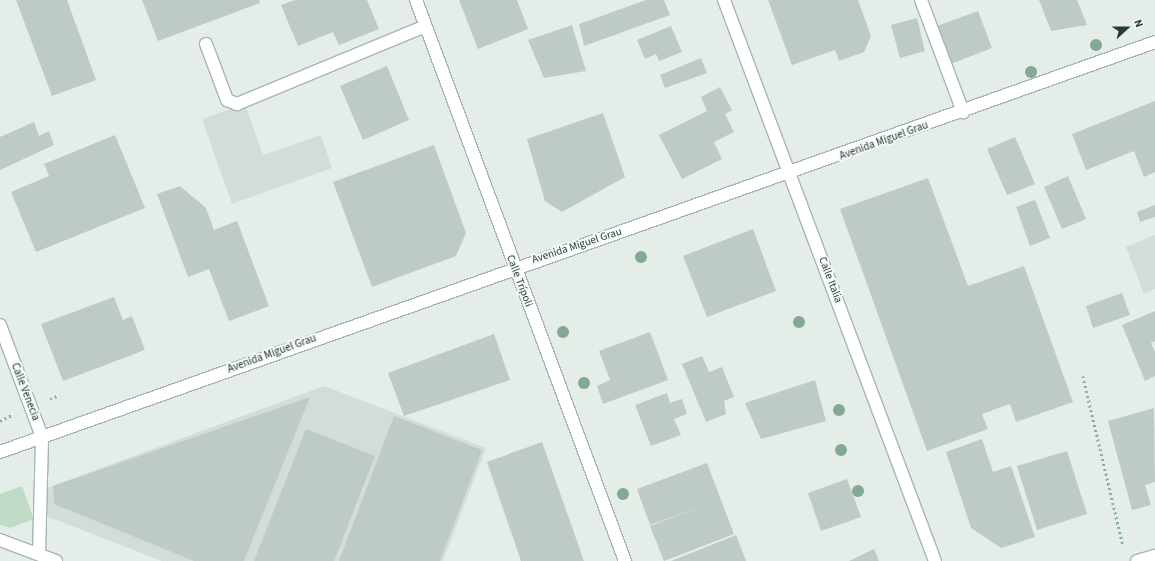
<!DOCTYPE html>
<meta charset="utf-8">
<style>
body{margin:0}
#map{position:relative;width:1155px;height:561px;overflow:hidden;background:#e5ede9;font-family:"Source Sans 3",sans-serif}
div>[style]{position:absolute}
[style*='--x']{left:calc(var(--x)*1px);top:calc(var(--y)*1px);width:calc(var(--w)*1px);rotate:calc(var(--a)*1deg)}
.built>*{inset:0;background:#d3ddd8}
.green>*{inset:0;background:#c0dcc8}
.building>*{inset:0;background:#bdcac5}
.path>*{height:2.5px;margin-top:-1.25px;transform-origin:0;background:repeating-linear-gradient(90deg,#88ada3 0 2px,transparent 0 5px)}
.roads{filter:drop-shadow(1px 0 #a8b5b0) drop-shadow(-1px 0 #a8b5b0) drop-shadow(0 1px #a8b5b0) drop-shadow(0 -1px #a8b5b0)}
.lane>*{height:12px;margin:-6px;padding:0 6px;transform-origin:6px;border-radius:6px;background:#fff}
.street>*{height:12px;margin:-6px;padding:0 6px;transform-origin:6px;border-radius:6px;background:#fff}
.secondary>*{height:12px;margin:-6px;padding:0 6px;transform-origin:6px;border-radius:6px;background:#fff}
.trees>*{width:12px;height:12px;margin:-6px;border-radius:50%;background:#83a893}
span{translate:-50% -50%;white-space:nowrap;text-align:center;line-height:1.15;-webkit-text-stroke:4px #f5f9f7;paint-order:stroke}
.street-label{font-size:11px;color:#263d37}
.north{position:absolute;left:1107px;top:8px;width:40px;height:40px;-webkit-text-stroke:3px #f5f9f7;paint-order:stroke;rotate:69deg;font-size:11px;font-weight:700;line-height:16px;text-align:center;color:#263d37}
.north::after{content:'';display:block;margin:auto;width:14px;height:18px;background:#263d37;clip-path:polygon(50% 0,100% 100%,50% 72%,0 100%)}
</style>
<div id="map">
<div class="built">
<div style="clip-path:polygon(245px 104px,263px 155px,321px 135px,332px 168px,232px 204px,202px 119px)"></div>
<div style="clip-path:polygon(1155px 235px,1155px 289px,1144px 294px,1126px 247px)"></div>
<div style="clip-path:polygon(324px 386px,486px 448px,443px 561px,162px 561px,46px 516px,44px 489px)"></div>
</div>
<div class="green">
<div style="clip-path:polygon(22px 486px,34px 519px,10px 528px,0 525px,0 494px)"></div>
</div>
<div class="building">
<div style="clip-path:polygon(16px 0,67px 0,96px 80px,52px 96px)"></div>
<div style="clip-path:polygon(142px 0,259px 0,260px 3px,158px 41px)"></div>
<div style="clip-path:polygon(295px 0,367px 0,379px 29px,339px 45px,333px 32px,298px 46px,281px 5px)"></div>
<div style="clip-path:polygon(459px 0,517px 0,528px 29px,478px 49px)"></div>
<div style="clip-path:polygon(646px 0,664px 0,670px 15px,584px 46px,579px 24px)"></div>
<div style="clip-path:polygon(768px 0,858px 0,871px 36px,864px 52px,839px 61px,835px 50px,792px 65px)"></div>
<div style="clip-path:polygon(1039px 0,1077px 0,1087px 25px,1051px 31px)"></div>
<div style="clip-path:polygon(978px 11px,992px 48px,948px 65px,934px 27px)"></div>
<div style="clip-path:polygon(917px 18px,925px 51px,900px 58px,891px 25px)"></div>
<div style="clip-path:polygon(572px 25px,586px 71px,544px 78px,528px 40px)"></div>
<div style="clip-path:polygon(671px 26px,682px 52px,659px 61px,656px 54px,645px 59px,637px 40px)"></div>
<div style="clip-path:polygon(701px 58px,707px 73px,665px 88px,660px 75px)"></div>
<div style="clip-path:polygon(387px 66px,409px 120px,363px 140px,340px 86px)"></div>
<div style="clip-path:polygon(720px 87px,732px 110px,725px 114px,734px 132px,714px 142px,722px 159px,682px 179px,659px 135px,707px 111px,701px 97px)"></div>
<div style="clip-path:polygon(1155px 101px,1155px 172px,1144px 177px,1134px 151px,1086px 170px,1072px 134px)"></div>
<div style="clip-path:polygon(603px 113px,625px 177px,562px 212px,545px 201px,527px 139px)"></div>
<div style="clip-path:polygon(34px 122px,39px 136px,49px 131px,54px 145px,0 170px,0 137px)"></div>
<div style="clip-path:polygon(115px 135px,145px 208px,36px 252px,11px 192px,49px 176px,44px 164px)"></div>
<div style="clip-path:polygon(1015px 137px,1035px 184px,1007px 195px,987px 149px)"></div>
<div style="clip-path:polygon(434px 145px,466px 233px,456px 256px,372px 287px,333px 182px)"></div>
<div style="clip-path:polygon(1068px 176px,1086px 219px,1062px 229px,1044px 187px)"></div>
<div style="clip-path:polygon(928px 178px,968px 286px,1024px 266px,1073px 402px,1016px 422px,1010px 404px,982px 414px,988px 429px,927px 451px,840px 209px)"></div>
<div style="clip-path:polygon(180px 186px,206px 208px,214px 230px,237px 221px,269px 306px,229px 321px,209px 269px,188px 277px,157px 194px)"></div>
<div style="clip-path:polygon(1035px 200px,1050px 238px,1030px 246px,1016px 207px)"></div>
<div style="clip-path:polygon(1155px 205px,1155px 217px,1140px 222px,1137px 212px)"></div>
<div style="clip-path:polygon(753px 229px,776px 291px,707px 317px,683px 256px)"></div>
<div style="clip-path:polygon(1122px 293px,1130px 315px,1093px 328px,1086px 306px)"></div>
<div style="clip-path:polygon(114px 297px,123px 320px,132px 316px,145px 350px,63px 381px,41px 324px)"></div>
<div style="clip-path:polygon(1155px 311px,1155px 341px,1151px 343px,1155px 352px,1155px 376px,1145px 381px,1122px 325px)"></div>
<div style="clip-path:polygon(650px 332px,668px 380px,603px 404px,597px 386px,610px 380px,599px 351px)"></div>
<div style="clip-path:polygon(494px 334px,510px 380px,404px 416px,388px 373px)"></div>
<div style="clip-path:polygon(702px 356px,709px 372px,722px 367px,734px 397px,724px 401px,726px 414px,706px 422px,682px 364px)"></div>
<div style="clip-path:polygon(815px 380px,826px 421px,761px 439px,745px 403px)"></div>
<div style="clip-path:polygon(667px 393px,670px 403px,682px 399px,687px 414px,674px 419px,681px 435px,651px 446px,635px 405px)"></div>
<div style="clip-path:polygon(310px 397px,244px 561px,194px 561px,54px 504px,53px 486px)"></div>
<div style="clip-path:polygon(1154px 408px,1155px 482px,1145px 485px,1151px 505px,1132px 510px,1108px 421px)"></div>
<div style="clip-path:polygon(394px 416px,482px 450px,440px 561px,339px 561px)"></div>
<div style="clip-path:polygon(306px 429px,375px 456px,334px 561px,254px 561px)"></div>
<div style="clip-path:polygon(982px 439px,993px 472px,1011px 466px,1035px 537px,1001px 548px,971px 528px,946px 452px)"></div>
<div style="clip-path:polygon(542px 442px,584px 561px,521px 561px,487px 462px)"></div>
<div style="clip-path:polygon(1067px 451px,1087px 514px,1037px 530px,1017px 466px)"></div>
<div style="clip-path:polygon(707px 463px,734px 534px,664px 561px,650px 526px,707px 504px,650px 525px,637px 489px)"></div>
<div style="clip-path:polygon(847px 479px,861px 517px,821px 531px,808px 493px)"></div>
<div style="clip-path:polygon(736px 535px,746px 561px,671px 561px)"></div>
<div style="clip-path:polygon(874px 549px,879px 561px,849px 561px)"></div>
</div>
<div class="path">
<div style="--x:1083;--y:376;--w:174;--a:76.7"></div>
<div style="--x:50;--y:399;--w:10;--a:-24"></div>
<div style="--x:0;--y:421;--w:13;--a:-27"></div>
</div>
<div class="roads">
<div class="lane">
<div style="--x:921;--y:0;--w:120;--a:69.4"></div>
<div style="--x:206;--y:44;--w:60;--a:69.4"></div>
<div style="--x:227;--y:100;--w:11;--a:22"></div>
<div style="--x:237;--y:104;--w:204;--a:-22.5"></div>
<div style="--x:39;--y:554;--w:117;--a:-88.5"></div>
</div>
<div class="street">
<div style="--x:416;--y:0;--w:599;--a:69.57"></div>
<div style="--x:724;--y:0;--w:599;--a:69.39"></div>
<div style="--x:0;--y:325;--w:120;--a:69.4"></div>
<div style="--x:0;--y:452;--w:1226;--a:-19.54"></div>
<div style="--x:1137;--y:561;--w:19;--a:-16"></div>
</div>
<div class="secondary">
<div style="--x:0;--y:540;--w:60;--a:20.6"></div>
</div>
</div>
<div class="trees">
<div style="left:1096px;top:45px"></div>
<div style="left:1031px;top:72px"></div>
<div style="left:641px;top:257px"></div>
<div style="left:799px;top:322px"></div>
<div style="left:563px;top:332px"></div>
<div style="left:584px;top:383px"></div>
<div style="left:839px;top:410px"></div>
<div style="left:841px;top:450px"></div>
<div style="left:858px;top:491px"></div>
<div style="left:623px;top:494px"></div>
</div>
<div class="street-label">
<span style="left:884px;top:141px;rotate:-20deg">Avenida Miguel Grau</span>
<span style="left:577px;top:246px;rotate:-18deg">Avenida Miguel Grau</span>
<span style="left:830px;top:280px;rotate:69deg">Calle Italia</span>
<span style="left:519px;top:281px;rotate:69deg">Calle Trípoli</span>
<span style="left:272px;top:354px;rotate:-20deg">Avenida Miguel Grau</span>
<span style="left:25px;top:392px;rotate:69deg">Calle Venecia</span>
</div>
<div class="north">N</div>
</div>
